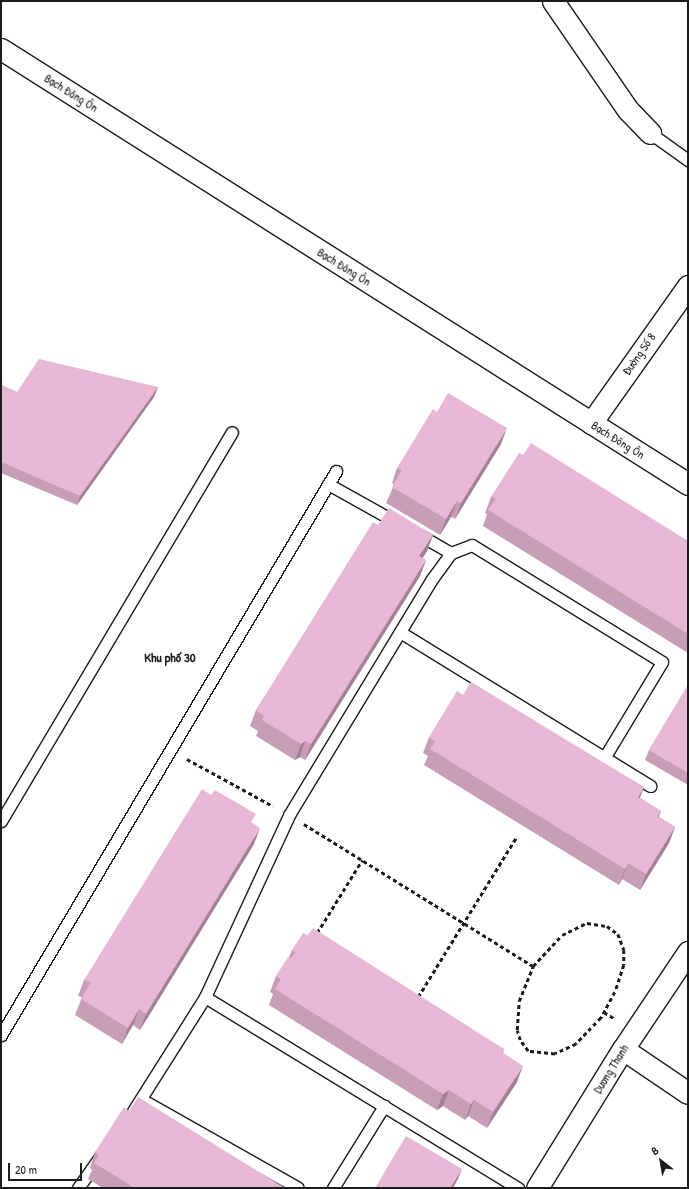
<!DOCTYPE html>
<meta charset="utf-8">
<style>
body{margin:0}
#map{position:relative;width:689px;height:1189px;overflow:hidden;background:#fff;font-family:"Patrick Hand",sans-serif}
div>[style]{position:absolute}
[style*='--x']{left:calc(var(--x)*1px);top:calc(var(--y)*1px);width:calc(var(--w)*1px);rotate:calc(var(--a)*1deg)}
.path>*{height:2.5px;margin-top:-1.25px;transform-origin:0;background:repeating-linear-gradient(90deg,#1c1c1c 0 4px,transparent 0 7px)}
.roads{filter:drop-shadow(1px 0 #1c1c1c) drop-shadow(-1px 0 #1c1c1c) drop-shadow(0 1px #1c1c1c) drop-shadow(0 -1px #1c1c1c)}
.lane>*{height:11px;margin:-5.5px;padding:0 5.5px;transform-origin:5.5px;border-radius:5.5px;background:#fff}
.street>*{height:21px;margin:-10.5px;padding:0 10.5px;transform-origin:10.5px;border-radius:10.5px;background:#fff}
.wall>*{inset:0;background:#c89db8}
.shaded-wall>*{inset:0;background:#a28096}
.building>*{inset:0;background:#e8b7d6}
span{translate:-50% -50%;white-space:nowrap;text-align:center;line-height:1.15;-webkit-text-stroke:3px #fff;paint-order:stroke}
.street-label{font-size:12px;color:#1c1c1c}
.neighbourhood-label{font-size:13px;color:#1c1c1c;font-weight:700}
.frame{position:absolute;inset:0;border:2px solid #1c1c1c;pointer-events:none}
.north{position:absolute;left:641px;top:1141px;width:40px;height:40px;-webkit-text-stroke:3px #fff;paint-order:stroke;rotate:329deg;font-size:11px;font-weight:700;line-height:16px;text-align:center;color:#1c1c1c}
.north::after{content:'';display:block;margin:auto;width:14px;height:18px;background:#1c1c1c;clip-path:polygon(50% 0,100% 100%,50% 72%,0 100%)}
.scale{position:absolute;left:8px;top:1163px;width:74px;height:18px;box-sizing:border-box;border:2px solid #1c1c1c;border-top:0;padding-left:5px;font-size:12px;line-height:14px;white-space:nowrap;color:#1c1c1c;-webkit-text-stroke:3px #fff;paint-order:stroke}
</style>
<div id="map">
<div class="path">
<div style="--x:187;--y:759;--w:98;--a:28.7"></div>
<div style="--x:304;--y:824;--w:269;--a:31.8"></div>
<div style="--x:587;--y:923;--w:20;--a:9"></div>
<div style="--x:607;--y:926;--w:14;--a:36"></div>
<div style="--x:618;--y:934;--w:17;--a:69"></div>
<div style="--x:624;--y:950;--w:15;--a:90"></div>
<div style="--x:624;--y:965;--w:28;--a:108"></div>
<div style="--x:615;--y:992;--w:30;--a:118"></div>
<div style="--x:601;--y:1018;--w:36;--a:134"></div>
<div style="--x:576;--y:1044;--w:23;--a:155"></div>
<div style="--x:555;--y:1054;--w:27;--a:-174"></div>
<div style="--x:528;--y:1051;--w:14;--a:-126"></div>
<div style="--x:520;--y:1040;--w:10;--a:-107"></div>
<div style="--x:517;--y:1030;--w:29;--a:-86"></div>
<div style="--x:519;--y:1001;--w:38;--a:-68"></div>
<div style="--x:533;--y:966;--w:42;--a:-46.9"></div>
<div style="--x:562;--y:935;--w:28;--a:-26"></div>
<div style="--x:317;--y:933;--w:86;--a:-58.3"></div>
<div style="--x:418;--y:997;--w:187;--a:-58.4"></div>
<div style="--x:604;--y:1012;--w:13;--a:32"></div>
</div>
<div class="roads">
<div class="lane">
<div style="--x:650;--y:133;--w:47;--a:35.4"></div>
<div style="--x:328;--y:484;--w:78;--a:29.2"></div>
<div style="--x:418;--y:534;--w:38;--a:30"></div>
<div style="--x:451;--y:553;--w:22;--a:-21"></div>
<div style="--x:472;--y:545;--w:223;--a:31.6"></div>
<div style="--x:662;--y:662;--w:112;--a:121.1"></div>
<div style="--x:400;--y:632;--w:294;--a:31.6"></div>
<div style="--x:1;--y:821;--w:452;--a:-59.3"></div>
<div style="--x:205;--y:997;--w:367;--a:31.4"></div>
<div style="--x:1;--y:1035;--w:656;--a:-59.29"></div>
<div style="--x:141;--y:1099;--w:180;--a:29.5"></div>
<div style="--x:133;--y:1111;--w:135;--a:-57.7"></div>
<div style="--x:205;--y:997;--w:200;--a:-65.2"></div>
<div style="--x:289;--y:815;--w:276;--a:-58.8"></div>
<div style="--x:432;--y:579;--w:32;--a:-54"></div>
<div style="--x:78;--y:1188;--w:38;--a:-55"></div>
<div style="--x:333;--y:1188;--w:97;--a:-58.1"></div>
</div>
<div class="street">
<div style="--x:553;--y:1;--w:132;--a:55.5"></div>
<div style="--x:628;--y:110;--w:32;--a:46"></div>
<div style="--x:1;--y:49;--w:813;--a:32.34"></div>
<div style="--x:591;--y:423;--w:168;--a:-54.7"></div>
<div style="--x:623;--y:1049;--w:78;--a:34.1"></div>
<div style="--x:537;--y:1188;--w:163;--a:-58.3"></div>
<div style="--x:623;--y:1049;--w:117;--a:-56.2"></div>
</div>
</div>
<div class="wall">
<div style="clip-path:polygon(1px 385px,17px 392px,158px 387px,154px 397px,77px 505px,1px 473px)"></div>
<div style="clip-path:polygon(501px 444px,455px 519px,451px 517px,440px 535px,386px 503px,394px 485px,392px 483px,397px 468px)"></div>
<div style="clip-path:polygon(523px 455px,688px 541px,688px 653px,483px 526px,487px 514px,485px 513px,491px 497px)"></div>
<div style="clip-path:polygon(378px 525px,433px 535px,427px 551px,422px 558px,426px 560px,420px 576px,305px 760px,300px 757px,295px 760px,256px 736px,258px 731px,250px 726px,256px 710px)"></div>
<div style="clip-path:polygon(688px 685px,688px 785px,645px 760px,649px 750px)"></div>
<div style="clip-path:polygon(429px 737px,640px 798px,661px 811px,659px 817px,675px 827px,669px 843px,640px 890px,622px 879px,619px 885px,424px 765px,428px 756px,423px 753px)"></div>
<div style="clip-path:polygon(252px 823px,254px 844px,140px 1030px,133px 1025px,122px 1044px,75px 1015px,82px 997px,78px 996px,84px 980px)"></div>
<div style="clip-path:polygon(292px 950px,504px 1049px,503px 1053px,517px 1082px,487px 1128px,468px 1116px,465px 1120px,443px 1106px,437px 1110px,269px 1005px,273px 994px,270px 992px,276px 976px,289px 957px)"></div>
<div style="clip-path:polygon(129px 1111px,285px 1188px,103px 1188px,88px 1179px,92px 1170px,90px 1168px,95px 1152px)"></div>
</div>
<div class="shaded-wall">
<div style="clip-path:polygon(158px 387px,154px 397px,77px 505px,80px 496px)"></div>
<div style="clip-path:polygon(507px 428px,501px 444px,455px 519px,461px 503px)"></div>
<div style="clip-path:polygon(457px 501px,451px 517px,440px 535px,446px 519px)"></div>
<div style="clip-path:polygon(433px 535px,427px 551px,414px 572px,419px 556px)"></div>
<div style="clip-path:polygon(426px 560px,420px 576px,305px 760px,311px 744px)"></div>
<div style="clip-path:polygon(305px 741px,300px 757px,295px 760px,301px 744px)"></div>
<div style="clip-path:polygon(644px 787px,638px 803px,638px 797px)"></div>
<div style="clip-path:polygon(675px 827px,669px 843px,640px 890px,646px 874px)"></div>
<div style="clip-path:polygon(260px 828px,254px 844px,140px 1030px,146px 1014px)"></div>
<div style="clip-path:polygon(628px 863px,622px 879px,619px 885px,625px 869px)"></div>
<div style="clip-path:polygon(139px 1009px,133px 1025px,122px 1044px,128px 1028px)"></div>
<div style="clip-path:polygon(523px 1066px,517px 1082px,487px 1128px,493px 1112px)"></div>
<div style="clip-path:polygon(449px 1090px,443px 1106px,437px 1110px,443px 1094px)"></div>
<div style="clip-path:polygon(474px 1100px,468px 1116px,465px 1120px,471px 1104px)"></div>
<div style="clip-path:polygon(462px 1169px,458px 1179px,453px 1188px,450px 1188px)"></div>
</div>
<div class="building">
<div style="clip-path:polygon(39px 359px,158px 387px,80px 496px,1px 462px,1px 385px,17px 392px)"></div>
<div style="clip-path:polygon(448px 393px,507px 428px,461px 503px,457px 501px,446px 519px,392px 487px,402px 470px,397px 468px,433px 409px,437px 412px)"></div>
<div style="clip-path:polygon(531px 443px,688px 541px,688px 634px,488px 510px,496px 499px,491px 497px,519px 453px,523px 455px)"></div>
<div style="clip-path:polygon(389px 508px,433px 535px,419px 556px,426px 560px,311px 744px,305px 741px,301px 744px,262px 720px,264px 716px,256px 710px,373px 522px,378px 525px)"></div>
<div style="clip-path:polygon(471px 682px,644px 787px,638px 797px,661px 811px,657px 817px,675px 827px,646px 874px,628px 863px,625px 869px,430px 749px,435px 742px,429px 737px,457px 691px,463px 695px)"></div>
<div style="clip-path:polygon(688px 685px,688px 773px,649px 750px)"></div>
<div style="clip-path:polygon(202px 789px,211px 795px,215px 790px,256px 814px,251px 822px,260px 828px,146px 1014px,139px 1009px,128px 1028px,81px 999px,91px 982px,84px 980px)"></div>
<div style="clip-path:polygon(313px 928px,504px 1049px,502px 1052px,523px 1066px,493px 1112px,474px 1100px,471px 1104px,449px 1090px,443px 1094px,275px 989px,281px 979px,276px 976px,288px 957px,291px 958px,296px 952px,292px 950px,303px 933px,308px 935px)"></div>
<div style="clip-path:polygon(138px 1097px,285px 1188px,135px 1188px,94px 1163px,99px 1155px,95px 1152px,124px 1107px,129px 1111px)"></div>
<div style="clip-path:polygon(406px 1136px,462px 1169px,450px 1188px,375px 1188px)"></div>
</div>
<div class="street-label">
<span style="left:71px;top:93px;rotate:32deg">Bạch Đông Ôn</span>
<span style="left:344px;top:267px;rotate:32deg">Bạch Đông Ôn</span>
<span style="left:639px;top:354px;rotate:-55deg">Đường Số 8</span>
<span style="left:618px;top:440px;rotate:32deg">Bạch Đông Ôn</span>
<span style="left:611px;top:1069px;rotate:-58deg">Dương Thanh</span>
</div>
<div class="neighbourhood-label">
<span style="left:170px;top:657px">Khu phố 30</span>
</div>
<div class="frame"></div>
<div class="north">B</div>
<div class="scale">20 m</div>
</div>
